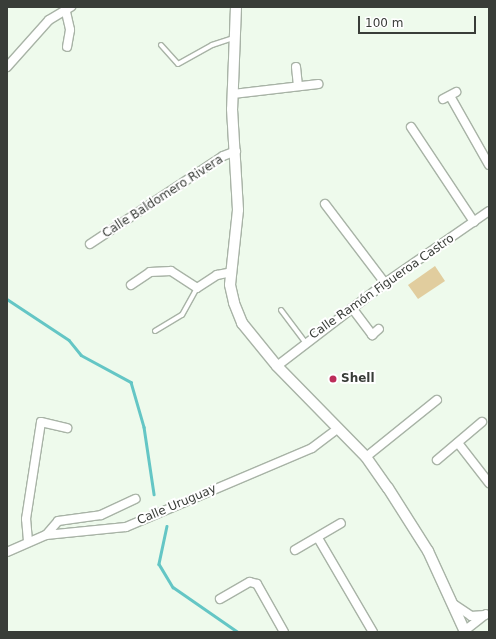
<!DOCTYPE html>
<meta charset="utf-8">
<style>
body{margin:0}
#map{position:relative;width:496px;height:639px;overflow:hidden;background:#eefaec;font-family:"DejaVu Sans",sans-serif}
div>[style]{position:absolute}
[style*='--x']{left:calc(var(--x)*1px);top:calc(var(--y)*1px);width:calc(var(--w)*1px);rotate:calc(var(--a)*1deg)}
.green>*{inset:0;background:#e1cd9e}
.stream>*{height:2.5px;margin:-1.25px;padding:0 1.25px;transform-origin:1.25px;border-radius:1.25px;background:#64c6c5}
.roads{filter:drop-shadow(1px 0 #a8b3a6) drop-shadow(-1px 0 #a8b3a6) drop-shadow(0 1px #a8b3a6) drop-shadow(0 -1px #a8b3a6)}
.service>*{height:4px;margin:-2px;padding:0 2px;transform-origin:2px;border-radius:2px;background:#fff}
.minor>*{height:8px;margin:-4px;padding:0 4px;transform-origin:4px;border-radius:4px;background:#fff}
.tertiary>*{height:10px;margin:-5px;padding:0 5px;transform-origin:5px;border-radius:5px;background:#fff}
.dots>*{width:11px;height:11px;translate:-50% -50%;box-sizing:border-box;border:2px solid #fff;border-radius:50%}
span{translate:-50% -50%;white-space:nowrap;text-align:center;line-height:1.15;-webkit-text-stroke:4px #fff;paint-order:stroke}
.street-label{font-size:12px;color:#393d38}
.poi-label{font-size:12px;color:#393d38;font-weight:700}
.left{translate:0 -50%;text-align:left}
.frame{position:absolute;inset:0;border:8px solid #393d38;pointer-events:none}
.scale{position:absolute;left:358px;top:16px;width:118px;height:18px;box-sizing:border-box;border:2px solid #393d38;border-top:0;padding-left:5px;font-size:12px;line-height:14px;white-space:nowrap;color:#393d38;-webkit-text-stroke:3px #fff;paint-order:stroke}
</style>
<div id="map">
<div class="green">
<div style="clip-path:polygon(435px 266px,445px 281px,418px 299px,408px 285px)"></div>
</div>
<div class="stream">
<div style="--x:7;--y:299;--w:74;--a:33.5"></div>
<div style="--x:69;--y:340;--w:19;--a:51"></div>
<div style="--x:81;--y:355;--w:57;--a:28.4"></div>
<div style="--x:131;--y:382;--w:47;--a:73.9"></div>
<div style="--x:144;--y:427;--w:68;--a:81.5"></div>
<div style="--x:167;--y:526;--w:39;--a:102"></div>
<div style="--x:159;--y:564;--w:27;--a:59"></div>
<div style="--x:173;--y:587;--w:79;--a:34.7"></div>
</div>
<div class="roads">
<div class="service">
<div style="--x:161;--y:45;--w:25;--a:48"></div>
<div style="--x:178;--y:64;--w:39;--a:-29"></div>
<div style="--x:212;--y:45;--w:22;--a:-18"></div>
<div style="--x:281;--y:310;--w:40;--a:53"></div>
<div style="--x:155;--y:331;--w:31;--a:-31"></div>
<div style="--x:182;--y:315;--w:31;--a:-61"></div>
</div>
<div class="minor">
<div style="--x:66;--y:12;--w:18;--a:77"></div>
<div style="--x:70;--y:30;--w:17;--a:100"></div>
<div style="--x:7;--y:67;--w:63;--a:-48.2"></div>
<div style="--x:49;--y:20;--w:26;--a:-31"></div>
<div style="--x:296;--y:67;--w:19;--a:84"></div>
<div style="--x:233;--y:94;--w:86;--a:-6.7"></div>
<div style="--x:450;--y:96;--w:79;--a:60.5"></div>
<div style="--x:443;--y:99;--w:15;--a:-28"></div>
<div style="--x:411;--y:127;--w:114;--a:56.4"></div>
<div style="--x:325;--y:204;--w:99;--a:52.8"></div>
<div style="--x:90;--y:244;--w:159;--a:-33.5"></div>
<div style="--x:223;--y:156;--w:14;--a:-21"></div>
<div style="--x:131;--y:285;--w:23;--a:-34"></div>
<div style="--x:150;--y:272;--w:21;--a:-3"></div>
<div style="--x:171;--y:271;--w:31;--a:33"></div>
<div style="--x:197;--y:288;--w:24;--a:-33"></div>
<div style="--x:217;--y:275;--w:15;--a:-11"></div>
<div style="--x:352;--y:308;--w:34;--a:53"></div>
<div style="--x:372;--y:335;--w:9;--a:-41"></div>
<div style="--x:277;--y:366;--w:136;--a:-37.5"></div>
<div style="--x:385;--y:283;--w:126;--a:-34.7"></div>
<div style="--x:458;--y:443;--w:51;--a:52.2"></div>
<div style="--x:366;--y:457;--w:91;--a:-38.8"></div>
<div style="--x:437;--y:460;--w:59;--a:-40.2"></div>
<div style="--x:46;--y:535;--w:18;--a:-49"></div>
<div style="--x:58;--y:521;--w:43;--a:-7.9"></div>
<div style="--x:101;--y:515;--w:38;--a:-25"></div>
<div style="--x:318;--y:538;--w:109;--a:59.7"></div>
<div style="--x:28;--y:541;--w:22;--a:-95"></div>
<div style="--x:26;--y:519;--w:98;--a:-81.2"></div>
<div style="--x:41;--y:422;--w:27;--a:13"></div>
<div style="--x:295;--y:550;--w:53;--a:-30.4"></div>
<div style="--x:7;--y:552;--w:43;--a:-23.6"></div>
<div style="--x:46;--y:535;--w:80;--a:-5.7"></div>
<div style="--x:126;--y:527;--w:202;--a:-23"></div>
<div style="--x:312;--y:448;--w:31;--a:-37"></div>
<div style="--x:220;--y:599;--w:34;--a:-30"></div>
<div style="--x:250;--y:582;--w:7;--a:16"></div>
<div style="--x:257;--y:584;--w:55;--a:60.6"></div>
<div style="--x:452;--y:603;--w:23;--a:34"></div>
<div style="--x:471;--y:616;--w:14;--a:-4"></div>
<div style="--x:463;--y:632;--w:29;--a:-38"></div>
</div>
<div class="tertiary">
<div style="--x:236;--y:7;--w:102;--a:92.2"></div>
<div style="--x:232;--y:109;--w:101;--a:86.6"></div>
<div style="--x:238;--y:210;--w:75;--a:96.1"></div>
<div style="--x:230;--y:285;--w:18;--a:77"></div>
<div style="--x:234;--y:303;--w:22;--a:68"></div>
<div style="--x:242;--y:323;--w:55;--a:50.9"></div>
<div style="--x:277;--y:366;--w:127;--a:45.6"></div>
<div style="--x:366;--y:457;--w:38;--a:55"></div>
<div style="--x:388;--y:488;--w:75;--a:57.6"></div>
<div style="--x:428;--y:551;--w:89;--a:65.4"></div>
</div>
</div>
<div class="dots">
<div style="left:333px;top:379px;background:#bc2d59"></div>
</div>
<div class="street-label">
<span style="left:163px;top:197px;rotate:-33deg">Calle Baldomero Rivera</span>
<span style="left:382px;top:287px;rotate:-35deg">Calle Ramón Figueroa Castro</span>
<span style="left:177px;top:505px;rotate:-23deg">Calle Uruguay</span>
</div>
<div class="poi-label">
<span class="left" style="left:341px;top:379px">Shell</span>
</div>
<div class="frame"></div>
<div class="scale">100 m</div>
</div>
